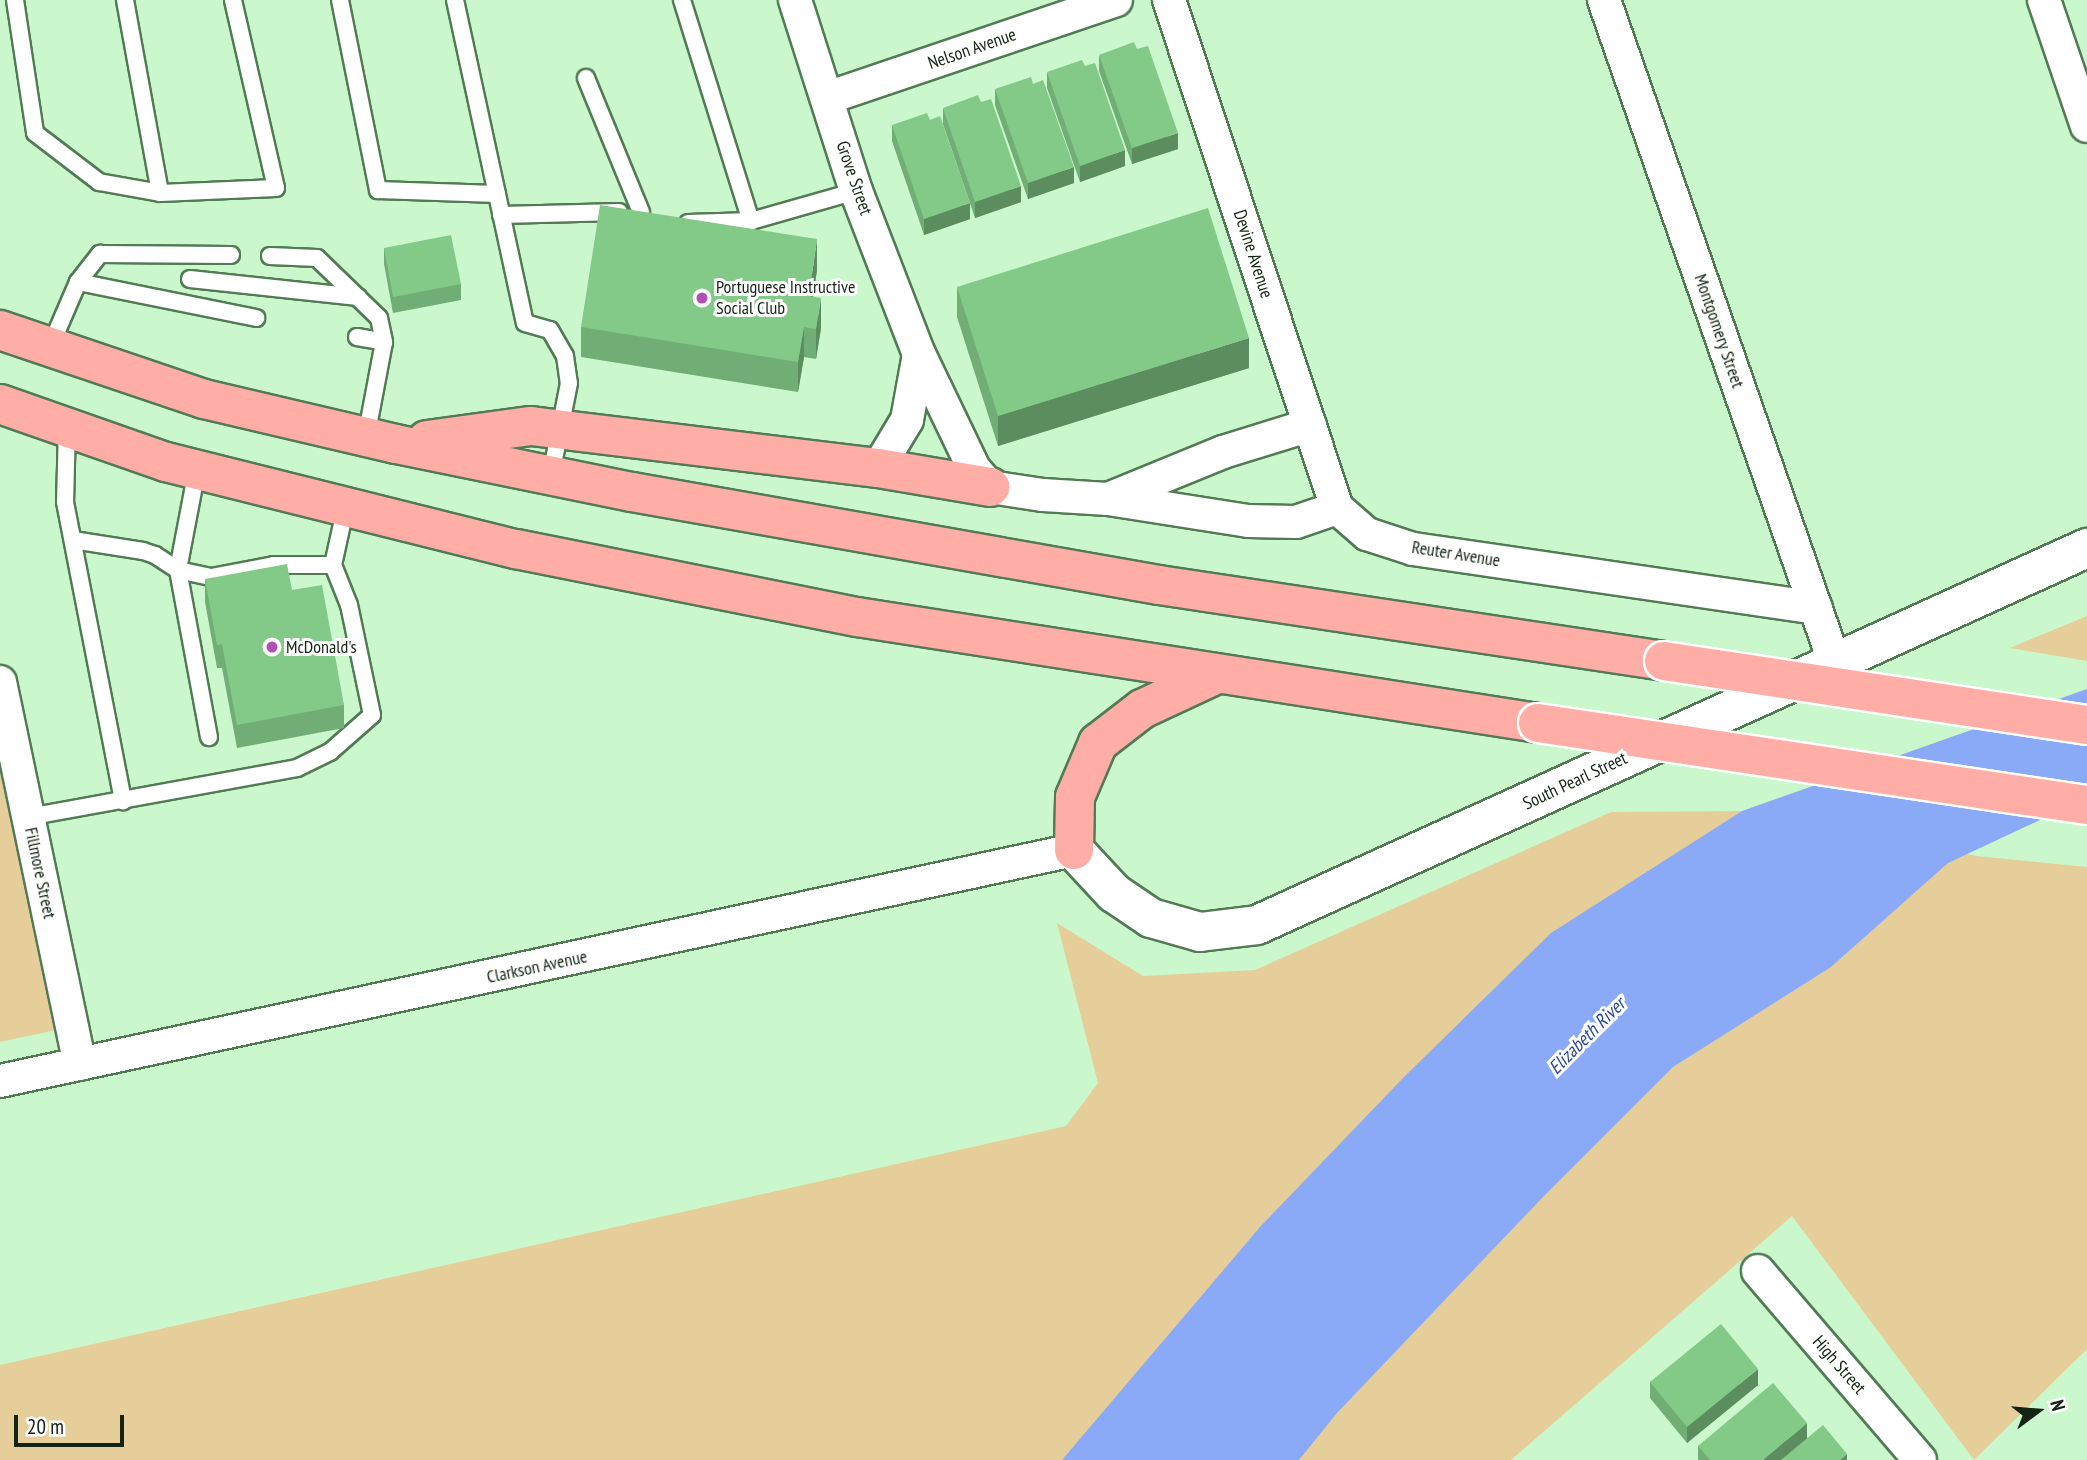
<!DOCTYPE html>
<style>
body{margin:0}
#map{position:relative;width:2087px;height:1460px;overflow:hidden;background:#cbf7cd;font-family:"PT Sans Narrow",sans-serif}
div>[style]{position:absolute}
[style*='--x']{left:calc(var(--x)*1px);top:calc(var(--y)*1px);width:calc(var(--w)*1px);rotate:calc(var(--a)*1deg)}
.green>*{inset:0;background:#e6ce9b}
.water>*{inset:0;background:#8aaaf7}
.roads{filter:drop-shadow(2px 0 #527a55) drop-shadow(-2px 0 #527a55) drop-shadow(0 2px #527a55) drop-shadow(0 -2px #527a55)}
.service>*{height:16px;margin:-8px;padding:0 8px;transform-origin:8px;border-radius:8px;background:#fff}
.minor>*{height:32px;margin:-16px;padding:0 16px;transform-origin:16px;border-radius:16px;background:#fff}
.tertiary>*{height:38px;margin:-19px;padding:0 19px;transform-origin:19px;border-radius:19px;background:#fff}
.trunk>*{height:38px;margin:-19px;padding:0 19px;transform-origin:19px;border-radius:19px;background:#feaea7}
.bridges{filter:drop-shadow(2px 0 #fff) drop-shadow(-2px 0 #fff) drop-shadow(0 2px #fff) drop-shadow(0 -2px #fff)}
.trunk-bridge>*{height:38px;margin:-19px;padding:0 19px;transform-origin:19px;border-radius:19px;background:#feaea7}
.wall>*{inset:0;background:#71ae75}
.shaded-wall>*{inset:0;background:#5c8d5f}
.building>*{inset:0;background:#83ca88}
.dots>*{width:19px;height:19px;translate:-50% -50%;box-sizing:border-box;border:4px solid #fff;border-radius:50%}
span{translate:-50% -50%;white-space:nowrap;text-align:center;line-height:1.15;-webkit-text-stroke:6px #fff;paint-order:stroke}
.street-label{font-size:18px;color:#132314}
.poi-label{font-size:18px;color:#132314}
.left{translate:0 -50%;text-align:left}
.water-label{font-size:19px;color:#27459c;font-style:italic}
.north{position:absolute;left:2003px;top:1376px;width:70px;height:70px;-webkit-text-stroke:5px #fff;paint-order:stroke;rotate:74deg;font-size:19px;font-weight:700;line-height:28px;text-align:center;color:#132314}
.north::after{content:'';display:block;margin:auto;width:24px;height:32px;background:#132314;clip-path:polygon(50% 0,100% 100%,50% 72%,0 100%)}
.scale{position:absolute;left:14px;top:1415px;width:110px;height:32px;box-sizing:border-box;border:4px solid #132314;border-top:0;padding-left:9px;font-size:21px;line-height:24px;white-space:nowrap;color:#132314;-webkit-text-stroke:5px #fff;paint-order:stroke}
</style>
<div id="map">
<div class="green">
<div style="clip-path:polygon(2087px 616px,2087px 661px,2010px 648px)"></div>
<div style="clip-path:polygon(0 720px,61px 1029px,0 1042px)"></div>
<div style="clip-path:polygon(1740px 811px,1977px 856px,2087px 867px,2087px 1349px,1974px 1460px,1792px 1216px,1511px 1460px,0 1460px,0 1365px,1066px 1126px,1098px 1083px,1057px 923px,1143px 976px,1255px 970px,1611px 812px)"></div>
</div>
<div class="water">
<div style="clip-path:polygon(2087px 689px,2087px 798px,1948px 863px,1831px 967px,1673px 1067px,1542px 1198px,1337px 1413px,1299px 1460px,1062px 1460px,1260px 1227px,1404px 1077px,1551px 933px,1742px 811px)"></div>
</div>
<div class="roads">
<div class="service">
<div style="--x:15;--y:0;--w:134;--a:81.4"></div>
<div style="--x:35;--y:133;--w:81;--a:37.4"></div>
<div style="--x:99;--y:182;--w:62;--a:10.2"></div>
<div style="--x:160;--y:193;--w:116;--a:-2.5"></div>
<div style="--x:276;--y:188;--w:193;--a:-102.9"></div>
<div style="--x:125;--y:0;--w:196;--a:79.7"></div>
<div style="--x:340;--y:0;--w:194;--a:78.7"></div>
<div style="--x:378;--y:190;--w:119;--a:1.9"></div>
<div style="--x:455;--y:0;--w:330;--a:77.8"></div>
<div style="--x:525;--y:323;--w:26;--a:16"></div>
<div style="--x:550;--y:330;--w:30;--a:60"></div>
<div style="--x:565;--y:356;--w:27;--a:82"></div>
<div style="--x:569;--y:383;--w:94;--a:101.1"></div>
<div style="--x:682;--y:0;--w:232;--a:72.7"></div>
<div style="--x:586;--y:78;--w:145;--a:67.7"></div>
<div style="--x:501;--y:215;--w:118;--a:-1.5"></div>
<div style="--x:688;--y:223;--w:63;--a:-1.8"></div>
<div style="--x:751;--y:221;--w:109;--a:-15.9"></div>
<div style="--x:270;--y:256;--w:47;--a:2.4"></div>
<div style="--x:317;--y:258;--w:86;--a:44.1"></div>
<div style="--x:379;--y:318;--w:25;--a:78"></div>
<div style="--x:384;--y:342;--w:97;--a:100.7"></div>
<div style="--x:190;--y:279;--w:169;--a:6.1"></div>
<div style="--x:78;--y:282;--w:182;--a:11.4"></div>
<div style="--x:357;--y:337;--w:27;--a:10"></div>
<div style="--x:50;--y:347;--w:71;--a:-66.7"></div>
<div style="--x:78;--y:282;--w:36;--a:-52"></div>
<div style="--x:100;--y:254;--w:131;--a:0.4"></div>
<div style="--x:67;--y:427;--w:75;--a:91.5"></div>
<div style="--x:65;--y:502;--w:305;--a:79"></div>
<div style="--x:197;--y:470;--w:102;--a:100.8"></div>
<div style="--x:178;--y:570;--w:170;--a:79.5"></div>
<div style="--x:73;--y:540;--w:71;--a:8.9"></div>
<div style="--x:143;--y:551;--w:13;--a:18"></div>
<div style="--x:155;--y:555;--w:27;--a:33"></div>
<div style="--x:178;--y:570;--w:34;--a:12"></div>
<div style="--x:211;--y:577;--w:64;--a:-10.8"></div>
<div style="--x:274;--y:565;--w:59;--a:0"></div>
<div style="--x:28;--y:817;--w:273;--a:-10.3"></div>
<div style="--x:297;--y:768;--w:37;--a:-26"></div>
<div style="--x:330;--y:752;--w:56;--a:-41.4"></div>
<div style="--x:372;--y:715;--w:112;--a:-101.8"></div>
<div style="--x:349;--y:605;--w:43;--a:-111.8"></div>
<div style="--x:333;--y:565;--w:60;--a:-77.6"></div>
</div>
<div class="minor">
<div style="--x:795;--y:0;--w:201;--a:72.3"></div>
<div style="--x:856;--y:191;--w:175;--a:68.9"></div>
<div style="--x:919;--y:354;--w:127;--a:64.4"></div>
<div style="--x:974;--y:469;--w:24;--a:48"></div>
<div style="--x:990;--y:487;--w:54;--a:8.6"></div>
<div style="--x:1043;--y:495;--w:65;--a:3.5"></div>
<div style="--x:1108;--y:499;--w:124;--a:-22.2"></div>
<div style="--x:1223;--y:452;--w:91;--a:-17.2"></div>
<div style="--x:1169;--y:0;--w:535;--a:71.7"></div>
<div style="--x:1604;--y:0;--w:700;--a:70.81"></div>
<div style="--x:2044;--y:0;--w:133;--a:71.2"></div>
<div style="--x:827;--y:98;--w:305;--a:-18.7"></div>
<div style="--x:878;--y:468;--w:56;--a:-58.9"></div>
<div style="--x:907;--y:420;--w:67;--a:-79.7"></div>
<div style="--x:1108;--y:499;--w:142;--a:8.9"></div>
<div style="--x:1248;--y:521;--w:48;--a:1.2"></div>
<div style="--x:1296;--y:522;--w:43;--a:-18.9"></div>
<div style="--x:1337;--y:508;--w:40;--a:41"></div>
<div style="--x:1367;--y:534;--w:48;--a:18.1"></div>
<div style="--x:1413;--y:549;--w:407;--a:8.3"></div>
<div style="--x:0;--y:682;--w:390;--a:78.2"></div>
<div style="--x:0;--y:1081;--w:1099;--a:-12.14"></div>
<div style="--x:1758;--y:1271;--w:249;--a:49.4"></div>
</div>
<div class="tertiary">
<div style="--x:1074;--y:850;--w:59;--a:47.1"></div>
<div style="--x:1114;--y:893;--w:45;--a:34"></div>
<div style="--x:1151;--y:918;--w:51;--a:15.9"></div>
<div style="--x:1200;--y:932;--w:57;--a:-7"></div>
<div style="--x:1257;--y:925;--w:912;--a:-24.43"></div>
</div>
<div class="trunk">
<div style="--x:0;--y:330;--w:215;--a:18.7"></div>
<div style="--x:204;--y:399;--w:197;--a:13.2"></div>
<div style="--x:396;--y:444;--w:241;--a:11.5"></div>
<div style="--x:632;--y:492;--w:535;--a:10.01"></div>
<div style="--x:1159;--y:585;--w:511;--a:8.56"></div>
<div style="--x:0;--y:404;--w:176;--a:19.3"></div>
<div style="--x:166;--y:462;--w:361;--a:14"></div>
<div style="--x:516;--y:549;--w:348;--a:11.3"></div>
<div style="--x:857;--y:617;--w:689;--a:8.85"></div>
<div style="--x:427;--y:440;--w:105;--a:-7.7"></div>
<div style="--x:531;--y:426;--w:350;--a:6.9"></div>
<div style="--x:878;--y:468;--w:114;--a:9.6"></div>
<div style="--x:1074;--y:850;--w:53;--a:-88.9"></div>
<div style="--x:1075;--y:797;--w:59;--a:-66.9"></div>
<div style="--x:1098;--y:743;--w:56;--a:-37.7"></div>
<div style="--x:1142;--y:709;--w:81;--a:-25"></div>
</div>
</div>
<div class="bridges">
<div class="trunk-bridge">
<div style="--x:1664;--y:661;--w:428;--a:8.6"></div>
<div style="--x:1538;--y:723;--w:555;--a:8.5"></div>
</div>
</div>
<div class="wall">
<div style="clip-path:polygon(1099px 55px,1178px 149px,1132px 164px,1099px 71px)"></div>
<div style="clip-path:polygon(1047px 72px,1125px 166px,1080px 182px,1047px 88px)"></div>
<div style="clip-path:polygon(995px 89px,1074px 183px,1028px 199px,995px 105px)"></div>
<div style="clip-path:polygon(943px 108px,1021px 202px,975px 218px,943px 124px)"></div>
<div style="clip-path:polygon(930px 120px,970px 219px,924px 235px,892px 141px,892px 125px)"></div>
<div style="clip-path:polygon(384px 248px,461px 284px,461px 300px,393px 313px,384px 264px)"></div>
<div style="clip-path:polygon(817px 270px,813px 297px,821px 328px,816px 359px,804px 357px,798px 392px,581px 357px,581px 327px)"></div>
<div style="clip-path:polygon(957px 287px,1249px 368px,998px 446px,957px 317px)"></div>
<div style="clip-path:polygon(205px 579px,292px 590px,344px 705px,344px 728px,237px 748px,222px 668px,217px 668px,205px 602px)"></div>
<div style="clip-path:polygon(1650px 1382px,1758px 1385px,1687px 1443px,1650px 1398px)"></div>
<div style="clip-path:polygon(1807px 1439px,1847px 1460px,1698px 1460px,1698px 1446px)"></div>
</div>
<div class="shaded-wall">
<div style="clip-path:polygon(1178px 133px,1178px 149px,1132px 164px,1132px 148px)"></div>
<div style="clip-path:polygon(1125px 150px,1125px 166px,1080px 182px,1080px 166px)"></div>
<div style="clip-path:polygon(1074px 167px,1074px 183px,1028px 199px,1028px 183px)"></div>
<div style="clip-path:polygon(1021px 186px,1021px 202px,975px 218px,975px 202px)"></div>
<div style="clip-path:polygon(970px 203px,970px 219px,924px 235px,924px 219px)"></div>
<div style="clip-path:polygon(817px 239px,817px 270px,809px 326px,809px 296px)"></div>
<div style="clip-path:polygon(821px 298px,821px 328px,816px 359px,816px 329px)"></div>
<div style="clip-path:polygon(804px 327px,804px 357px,798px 392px,798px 362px)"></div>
<div style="clip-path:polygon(1249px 338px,1249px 368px,998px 446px,998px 416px)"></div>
<div style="clip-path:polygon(1758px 1369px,1758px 1385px,1687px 1443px,1687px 1427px)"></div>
<div style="clip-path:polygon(1807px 1423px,1807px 1439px,1782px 1460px,1763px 1460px)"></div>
<div style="clip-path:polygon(1847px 1454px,1847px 1460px,1840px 1460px)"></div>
</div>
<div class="building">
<div style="clip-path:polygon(1134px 42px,1137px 49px,1148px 46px,1178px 133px,1132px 148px,1099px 55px)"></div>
<div style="clip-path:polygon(1082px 60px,1085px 66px,1095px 63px,1125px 150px,1080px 166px,1047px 72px)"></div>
<div style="clip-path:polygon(1031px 77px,1033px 84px,1043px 80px,1074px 167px,1028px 183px,995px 89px)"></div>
<div style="clip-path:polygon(978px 95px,981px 102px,991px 99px,1021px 186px,975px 202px,943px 108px)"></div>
<div style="clip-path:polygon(927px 113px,930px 120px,940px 116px,970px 203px,924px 219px,892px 125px)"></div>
<div style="clip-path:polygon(600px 205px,817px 239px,809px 296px,821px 298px,816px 329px,804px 327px,798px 362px,581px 327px)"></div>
<div style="clip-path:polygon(1208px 208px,1249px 338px,998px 416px,957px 287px)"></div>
<div style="clip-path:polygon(451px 235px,461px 284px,393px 297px,384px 248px)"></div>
<div style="clip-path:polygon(287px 564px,292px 590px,322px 585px,344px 705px,237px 725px,222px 644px,217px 645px,205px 579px)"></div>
<div style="clip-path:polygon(1721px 1324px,1758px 1369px,1687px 1427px,1650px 1382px)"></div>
<div style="clip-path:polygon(1773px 1383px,1807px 1423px,1763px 1460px,1710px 1460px,1698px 1446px)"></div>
<div style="clip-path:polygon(1823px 1425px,1847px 1454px,1840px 1460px,1781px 1460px)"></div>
</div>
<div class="dots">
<div style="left:702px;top:298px;background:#b24fb6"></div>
<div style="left:272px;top:647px;background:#b24fb6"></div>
</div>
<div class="street-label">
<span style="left:972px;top:49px;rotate:-19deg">Nelson Avenue</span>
<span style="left:854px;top:178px;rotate:71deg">Grove Street</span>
<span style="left:1253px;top:254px;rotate:72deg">Devine Avenue</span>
<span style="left:1719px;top:331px;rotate:71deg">Montgomery Street</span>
<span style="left:1456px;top:554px;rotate:9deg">Reuter Avenue</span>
<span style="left:1575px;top:781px;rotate:-25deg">South Pearl Street</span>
<span style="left:40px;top:873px;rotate:78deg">Fillmore Street</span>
<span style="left:537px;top:967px;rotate:-12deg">Clarkson Avenue</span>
<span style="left:1839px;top:1365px;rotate:49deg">High Street</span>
</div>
<div class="poi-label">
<span class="left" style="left:716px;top:298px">Portuguese Instructive<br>Social Club</span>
<span class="left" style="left:286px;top:647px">McDonald's</span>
</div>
<div class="water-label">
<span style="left:1587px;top:1036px;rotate:-45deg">Elizabeth River</span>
</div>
<div class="north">N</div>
<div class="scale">20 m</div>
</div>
